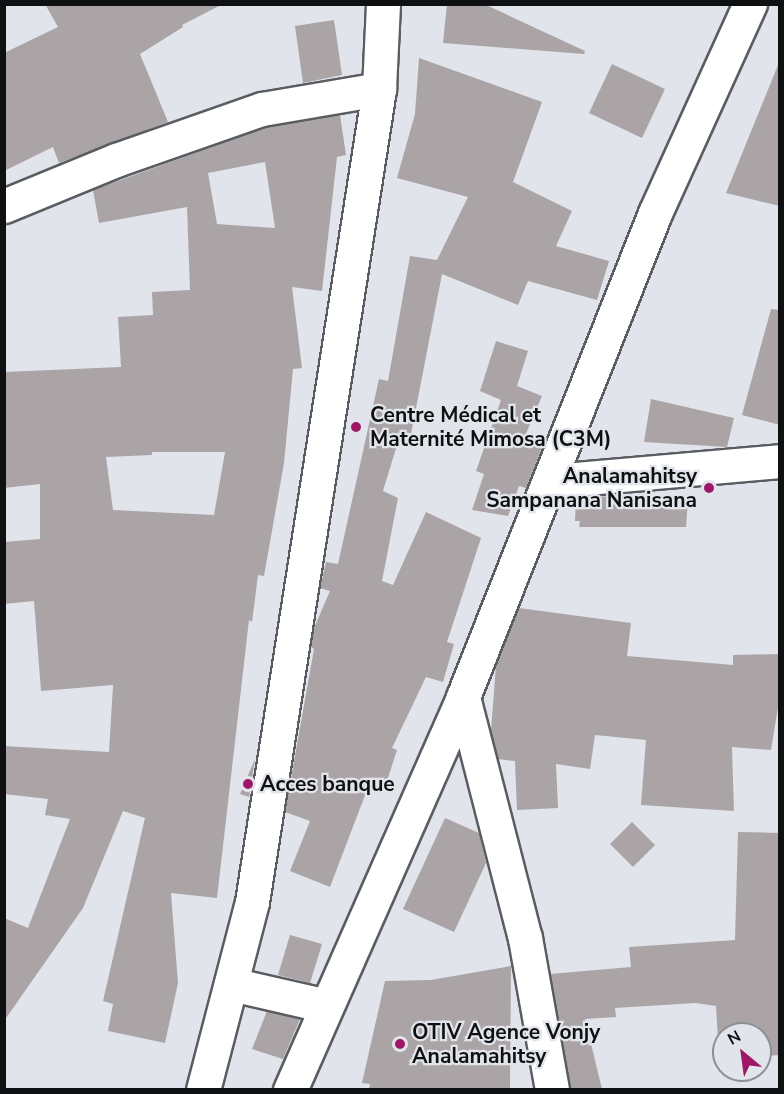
<!DOCTYPE html>
<meta charset="utf-8">
<style>
body{margin:0}
#map{position:relative;width:784px;height:1094px;overflow:hidden;background:#e1e4ea;font-family:"Nunito Sans",sans-serif}
div>[style]{position:absolute}
[style*='--x']{left:calc(var(--x)*1px);top:calc(var(--y)*1px);width:calc(var(--w)*1px);rotate:calc(var(--a)*1deg)}
.building>*{inset:0;background:#aaa4a7}
.roads{filter:drop-shadow(2px 0 #595c61) drop-shadow(-2px 0 #595c61) drop-shadow(0 2px #595c61) drop-shadow(0 -2px #595c61)}
.minor>*{height:33px;margin:-16.5px;padding:0 16.5px;transform-origin:16.5px;border-radius:16.5px;background:#fff}
.major>*{height:33px;margin:-16.5px;padding:0 16.5px;transform-origin:16.5px;border-radius:16.5px;background:#fff}
.dots>*{width:16px;height:16px;translate:-50% -50%;box-sizing:border-box;border:3px solid #e1e4ea;border-radius:50%}
span{translate:-50% -50%;white-space:nowrap;text-align:center;line-height:1.15;-webkit-text-stroke:4.5px #e1e4ea;paint-order:stroke}
.poi-label{font-size:21px;color:#0f1012;font-weight:700}
.left{translate:0 -50%;text-align:left}
.right{translate:-100% -50%;text-align:right}
.frame{position:absolute;inset:0;border:6px solid #0f1012;pointer-events:none}
.north{position:absolute;left:712px;top:1022px;width:60px;height:60px;box-sizing:border-box;background:#e1e4ea;border:2px solid #8d8f94;border-radius:50%;rotate:331deg;font-size:16px;font-weight:700;line-height:24px;text-align:center;color:#0f1012}
.north::after{content:'';display:block;margin:auto;width:21px;height:27px;background:#9e1767;clip-path:polygon(50% 0,100% 100%,50% 72%,0 100%)}
</style>
<div id="map">
<div class="building">
<div style="clip-path:polygon(45px 4px,223px 4px,182px 25px,183px 27px,140px 54px,168px 122px,59px 163px,53px 147px,4px 171px,4px 53px,58px 27px)"></div>
<div style="clip-path:polygon(447px 4px,484px 4px,585px 51px,584px 54px,443px 43px)"></div>
<div style="clip-path:polygon(334px 20px,342px 75px,303px 83px,295px 26px)"></div>
<div style="clip-path:polygon(419px 58px,542px 102px,513px 182px,572px 211px,556px 246px,609px 261px,597px 300px,528px 281px,518px 305px,442px 274px,411px 434px,401px 432px,383px 491px,398px 498px,382px 581px,393px 585px,426px 512px,481px 538px,447px 642px,454px 644px,443px 682px,426px 677px,392px 748px,397px 750px,386px 784px,380px 782px,377px 791px,367px 790px,330px 887px,290px 871px,310px 821px,285px 812px,314px 649px,311px 647px,314px 628px,330px 591px,320px 588px,326px 562px,338px 564px,379px 379px,388px 381px,410px 256px,437px 260px,468px 197px,397px 178px,415px 114px)"></div>
<div style="clip-path:polygon(612px 64px,665px 89px,642px 138px,589px 113px)"></div>
<div style="clip-path:polygon(778px 65px,780px 65px,780px 206px,726px 193px)"></div>
<div style="clip-path:polygon(evenodd,340px 115px,346px 155px,337px 157px,322px 291px,292px 287px,302px 368px,293px 369px,284px 463px,264px 576px,258px 575px,252px 622px,249px 620px,217px 898px,171px 893px,178px 983px,165px 1043px,108px 1031px,113px 1004px,103px 1001px,145px 818px,123px 811px,83px 908px,4px 1021px,4px 918px,28px 928px,70px 819px,45px 815px,48px 799px,4px 794px,4px 746px,109px 752px,113px 685px,41px 691px,34px 601px,4px 604px,4px 542px,40px 539px,40px 484px,4px 488px,4px 372px,121px 367px,118px 317px,153px 315px,152px 292px,190px 290px,187px 207px,99px 223px,93px 190px,267px 127px,340px 115px,265px 162px,275px 228px,217px 224px,208px 173px,265px 162px,340px 115px,152px 452px,225px 452px,214px 515px,113px 510px,106px 457px,152px 455px,152px 452px)"></div>
<div style="clip-path:polygon(771px 309px,780px 310px,780px 425px,742px 415px)"></div>
<div style="clip-path:polygon(496px 341px,528px 351px,517px 386px,542px 396px,525px 436px,544px 442px,526px 488px,519px 486px,508px 516px,472px 510px,484px 474px,476px 471px,501px 400px,480px 391px)"></div>
<div style="clip-path:polygon(651px 399px,734px 418px,727px 447px,644px 442px)"></div>
<div style="clip-path:polygon(591px 496px,688px 500px,686px 527px,579px 527px,580px 521px,575px 521px,576px 498px)"></div>
<div style="clip-path:polygon(519px 608px,631px 623px,627px 656px,733px 665px,733px 655px,780px 654px,780px 695px,771px 750px,732px 747px,734px 811px,641px 805px,646px 740px,595px 735px,590px 769px,556px 764px,558px 808px,517px 810px,515px 761px,498px 759px,491px 731px,496px 666px)"></div>
<div style="clip-path:polygon(255px 759px,249px 797px,240px 794px)"></div>
<div style="clip-path:polygon(445px 818px,479px 833px,486px 863px,454px 932px,403px 909px)"></div>
<div style="clip-path:polygon(632px 822px,655px 845px,633px 867px,610px 844px)"></div>
<div style="clip-path:polygon(738px 832px,780px 833px,780px 1055px,760px 1056px,760px 1034px,724px 1034px,724px 1058px,719px 1058px,716px 1006px,696px 1003px,615px 1008px,616px 1017px,585px 1019px,602px 1089px,570px 1089px,550px 974px,631px 967px,629px 947px,735px 940px)"></div>
<div style="clip-path:polygon(290px 935px,322px 944px,310px 983px,278px 975px)"></div>
<div style="clip-path:polygon(511px 966px,510px 1089px,369px 1089px,370px 1084px,362px 1083px,385px 981px,431px 980px)"></div>
<div style="clip-path:polygon(267px 1011px,300px 1019px,283px 1059px,252px 1049px)"></div>
</div>
<div class="roads">
<div class="minor">
<div style="--x:4;--y:206;--w:121;--a:-22.3"></div>
<div style="--x:116;--y:160;--w:155;--a:-19.3"></div>
<div style="--x:262;--y:109;--w:119;--a:-9.7"></div>
<div style="--x:552;--y:481;--w:229;--a:-5"></div>
<div style="--x:463;--y:697;--w:249;--a:75.6"></div>
<div style="--x:525;--y:938;--w:154;--a:79.9"></div>
</div>
<div class="major">
<div style="--x:231;--y:984;--w:98;--a:12.9"></div>
<div style="--x:203;--y:1090;--w:194;--a:-75.4"></div>
<div style="--x:252;--y:902;--w:823;--a:-81.12"></div>
<div style="--x:379;--y:89;--w:85;--a:-87.3"></div>
<div style="--x:290;--y:1090;--w:429;--a:-66.2"></div>
<div style="--x:463;--y:697;--w:521;--a:-68.36"></div>
<div style="--x:655;--y:213;--w:230;--a:-65.6"></div>
</div>
</div>
<div class="dots">
<div style="left:356px;top:427px;background:#9e1767"></div>
<div style="left:709px;top:488px;background:#9e1767"></div>
<div style="left:248px;top:784px;background:#9e1767"></div>
<div style="left:400px;top:1044px;background:#9e1767"></div>
</div>
<div class="poi-label">
<span class="left" style="left:370px;top:427px">Centre Médical et<br>Maternité Mimosa (C3M)</span>
<span class="right" style="left:697px;top:488px">Analamahitsy<br>Sampanana Nanisana</span>
<span class="left" style="left:260px;top:784px">Acces banque</span>
<span class="left" style="left:412px;top:1044px">OTIV Agence Vonjy<br>Analamahitsy</span>
</div>
<div class="frame"></div>
<div class="north">N</div>
</div>
